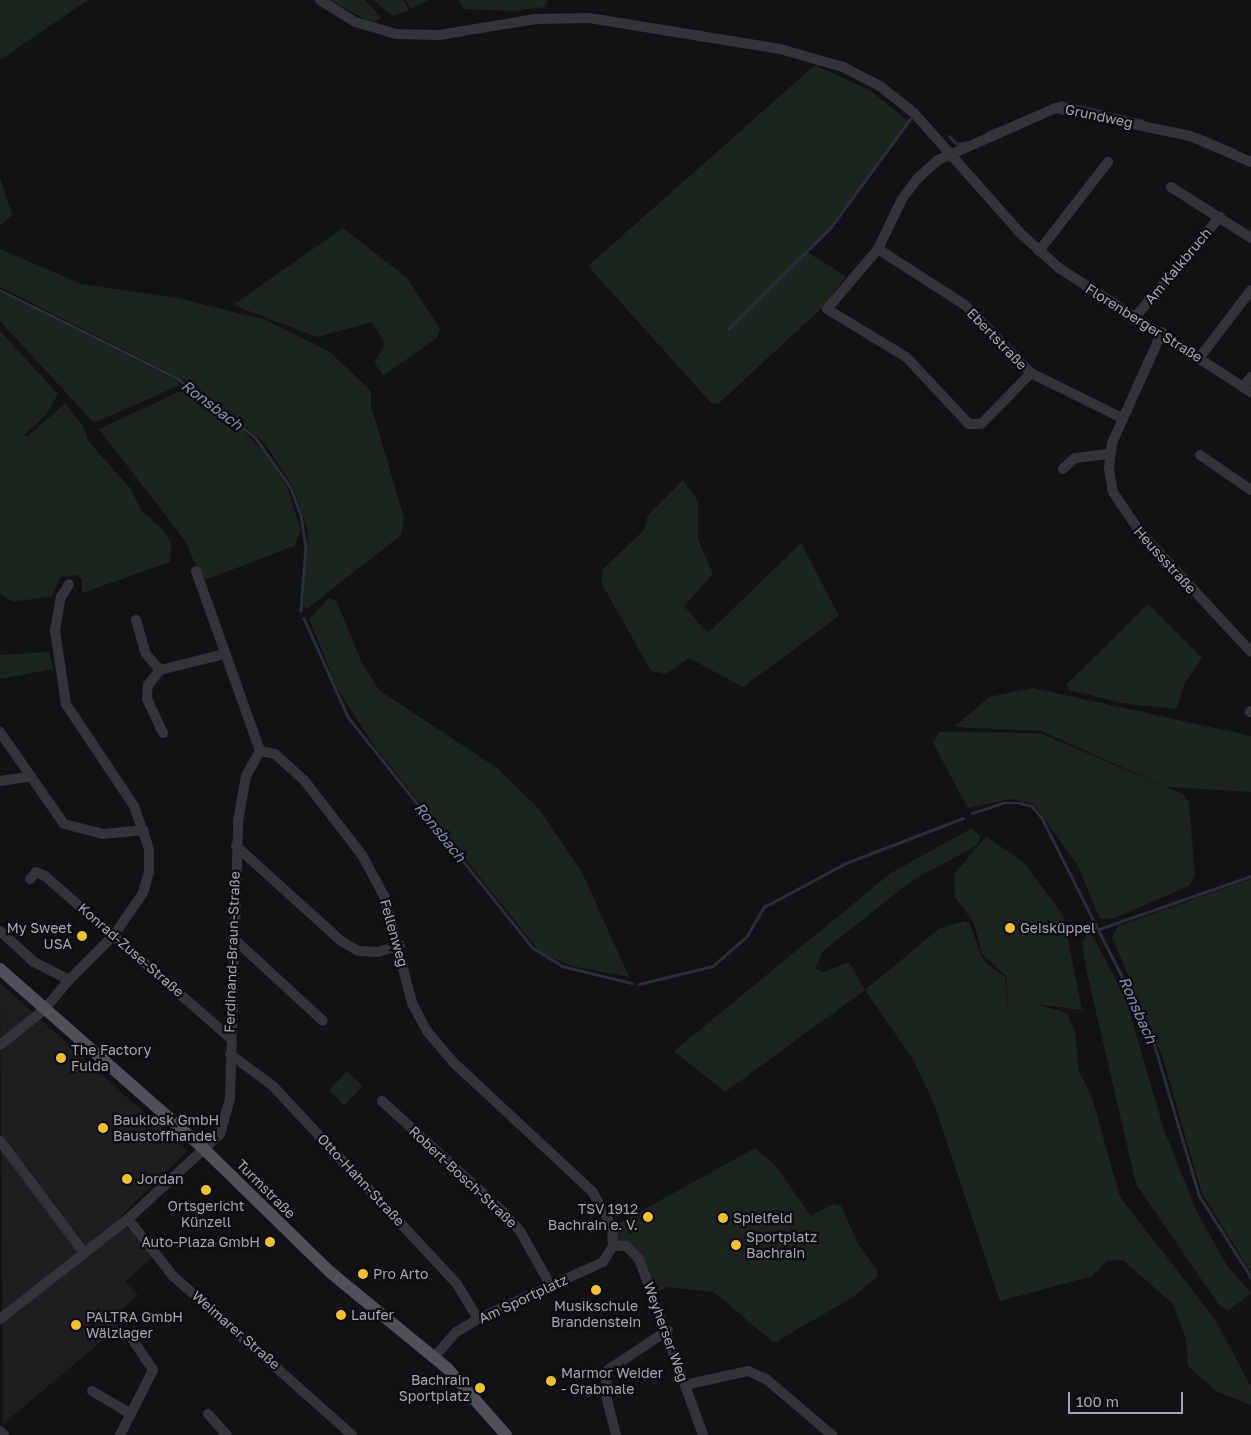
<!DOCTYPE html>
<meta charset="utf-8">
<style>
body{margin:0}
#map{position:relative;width:1251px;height:1435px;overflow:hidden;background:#121214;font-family:"Golos Text",sans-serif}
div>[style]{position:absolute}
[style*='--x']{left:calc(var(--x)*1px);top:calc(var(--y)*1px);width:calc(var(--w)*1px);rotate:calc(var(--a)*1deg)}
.built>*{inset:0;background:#1e1e21}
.green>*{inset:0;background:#1c241e}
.stream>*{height:2.5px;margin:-1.25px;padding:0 1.25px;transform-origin:1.25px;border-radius:1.25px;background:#282f38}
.minor>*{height:10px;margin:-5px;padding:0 5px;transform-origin:5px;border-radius:5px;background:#333339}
.major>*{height:12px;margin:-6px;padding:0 6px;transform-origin:6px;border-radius:6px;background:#4f5058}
.dots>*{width:14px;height:14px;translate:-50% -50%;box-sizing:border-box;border:2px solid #0d0d0f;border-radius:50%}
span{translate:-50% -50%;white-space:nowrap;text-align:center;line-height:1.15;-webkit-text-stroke:4.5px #0d0d0f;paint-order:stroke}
.street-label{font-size:14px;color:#a3a7b5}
.poi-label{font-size:14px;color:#a3a7b5}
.right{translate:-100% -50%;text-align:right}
.left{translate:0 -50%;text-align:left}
.water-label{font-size:15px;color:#7992b1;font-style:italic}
.scale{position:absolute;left:1068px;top:1392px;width:115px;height:22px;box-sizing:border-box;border:2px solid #a3a7b5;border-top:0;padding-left:6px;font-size:15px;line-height:18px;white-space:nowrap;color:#a3a7b5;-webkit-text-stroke:4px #0d0d0f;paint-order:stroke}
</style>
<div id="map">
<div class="built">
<div style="clip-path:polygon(0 983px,187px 1151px,119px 1218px,152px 1257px,125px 1282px,138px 1295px,113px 1317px,120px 1326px,3px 1424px)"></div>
</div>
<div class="green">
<div style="clip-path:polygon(0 0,88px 0,0 60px)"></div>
<div style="clip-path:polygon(330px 0,365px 0,381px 17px,374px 23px,368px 21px)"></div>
<div style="clip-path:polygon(373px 0,404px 0,409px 10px,393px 16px)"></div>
<div style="clip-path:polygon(406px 0,429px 0,410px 9px)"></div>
<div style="clip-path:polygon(458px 0,548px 0,545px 7px,514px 11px,464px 9px)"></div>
<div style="clip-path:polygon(815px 65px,871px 91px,908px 121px,831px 226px,805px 251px,846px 276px,824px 306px,718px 404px,711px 403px,588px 266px)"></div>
<div style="clip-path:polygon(0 177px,12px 215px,0 226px)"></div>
<div style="clip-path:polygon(343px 228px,407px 278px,440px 329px,437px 338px,384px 375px,374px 363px,385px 344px,372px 322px,317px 337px,233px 305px)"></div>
<div style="clip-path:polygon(0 249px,81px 284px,178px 298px,266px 320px,330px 352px,371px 391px,371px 406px,404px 518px,401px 535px,308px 608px,303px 607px,308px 531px,293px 487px,263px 441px,188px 382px,0 287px)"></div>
<div style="clip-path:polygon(0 292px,176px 380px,180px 385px,94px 423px,0 321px)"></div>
<div style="clip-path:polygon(0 331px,58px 394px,45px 416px,24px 435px,27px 437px,65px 403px,83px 426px,88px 441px,131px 489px,141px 510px,165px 532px,171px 543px,170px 562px,82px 593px,82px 579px,76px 575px,60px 577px,52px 596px,13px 602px,0 593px)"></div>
<div style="clip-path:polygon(185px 389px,235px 423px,265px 453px,288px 489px,301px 531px,294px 546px,202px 581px,186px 542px,99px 429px)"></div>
<div style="clip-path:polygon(683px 480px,698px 501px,698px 539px,713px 574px,684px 606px,708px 633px,801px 543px,839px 616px,743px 687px,689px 658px,666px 674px,651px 671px,602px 584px,602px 570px,644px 530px,648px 515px)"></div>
<div style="clip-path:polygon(329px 598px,336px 600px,362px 663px,379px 690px,497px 768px,539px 809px,582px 872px,629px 977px,571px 966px,540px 952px,374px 746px,337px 688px,309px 619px)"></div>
<div style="clip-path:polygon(1148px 604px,1202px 658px,1185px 683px,1176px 709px,1123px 703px,1069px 690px,1067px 684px)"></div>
<div style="clip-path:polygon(49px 652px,53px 669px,0 679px,0 655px)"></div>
<div style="clip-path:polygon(1033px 688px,1251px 736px,1251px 792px,1167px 787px,1041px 731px,954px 727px,989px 697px)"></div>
<div style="clip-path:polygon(940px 732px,1040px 733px,1183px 794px,1189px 802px,1195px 876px,1189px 886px,1115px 918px,1100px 919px,1078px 866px,1034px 804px,1010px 799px,968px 808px,933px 743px)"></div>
<div style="clip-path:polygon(972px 828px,981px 837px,976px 846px,913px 880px,823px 951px,815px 969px,823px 972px,849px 962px,865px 990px,940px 928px,964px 921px,970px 924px,981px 955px,987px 964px,1005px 977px,1009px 1018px,1006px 976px,982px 954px,974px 923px,955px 897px,954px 874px,986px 836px,1025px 864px,1063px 915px,1082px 1010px,1036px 1004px,1067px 1013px,1075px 1031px,1079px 1072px,1091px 1094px,1120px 1197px,1215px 1319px,1251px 1387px,1251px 1405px,1216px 1391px,1188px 1366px,1186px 1338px,1173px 1304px,1123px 1260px,1107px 1261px,1092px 1276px,1000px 1301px,935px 1106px,914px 1061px,865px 990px,725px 1092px,674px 1051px,891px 873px)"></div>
<div style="clip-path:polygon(1251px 879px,1251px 1272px,1202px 1194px,1162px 1056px,1112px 937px,1118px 926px)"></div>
<div style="clip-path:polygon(1090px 932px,1125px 996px,1164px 1130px,1197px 1212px,1226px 1264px,1251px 1293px,1228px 1311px,1219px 1305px,1136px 1184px,1087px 973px,1082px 942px)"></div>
<div style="clip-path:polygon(347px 1071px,363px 1086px,344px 1105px,329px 1090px)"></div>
<div style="clip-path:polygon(755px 1148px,775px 1165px,811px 1216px,833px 1204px,841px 1206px,858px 1244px,877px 1270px,877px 1277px,853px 1297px,774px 1343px,714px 1292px,667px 1287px,654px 1294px,632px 1250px,613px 1246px,612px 1227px)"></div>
</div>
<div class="stream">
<div style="--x:987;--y:133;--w:80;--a:-22.7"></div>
<div style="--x:1061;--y:102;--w:84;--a:13"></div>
<div style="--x:1197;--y:134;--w:41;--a:22.8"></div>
<div style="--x:949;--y:136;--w:11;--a:45"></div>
<div style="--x:957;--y:144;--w:9;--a:-13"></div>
<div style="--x:0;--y:290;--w:198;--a:26.4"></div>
<div style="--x:177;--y:378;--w:98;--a:37.1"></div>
<div style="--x:255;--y:437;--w:62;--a:54.8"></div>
<div style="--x:291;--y:488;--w:30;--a:70"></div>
<div style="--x:301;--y:516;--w:30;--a:81"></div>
<div style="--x:306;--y:546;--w:65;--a:94.4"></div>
<div style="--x:728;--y:329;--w:145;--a:-44.7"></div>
<div style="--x:831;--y:227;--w:134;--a:-53.8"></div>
<div style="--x:304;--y:618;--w:108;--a:66"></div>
<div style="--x:348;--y:717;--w:295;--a:51.3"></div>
<div style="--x:532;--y:947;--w:36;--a:32"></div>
<div style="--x:562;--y:966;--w:72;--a:13.7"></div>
<div style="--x:972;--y:813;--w:33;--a:-18"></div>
<div style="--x:1003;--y:803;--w:17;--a:0"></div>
<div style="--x:1020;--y:803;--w:12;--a:14"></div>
<div style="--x:1032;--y:806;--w:16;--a:50"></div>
<div style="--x:1042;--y:818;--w:244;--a:63.2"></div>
<div style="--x:1152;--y:1036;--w:166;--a:73.5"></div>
<div style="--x:1199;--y:1195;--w:97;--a:57.6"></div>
<div style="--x:1099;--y:929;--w:161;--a:-19.2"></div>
<div style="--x:639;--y:984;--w:76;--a:-13.7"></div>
<div style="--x:713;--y:966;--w:45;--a:-41.4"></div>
<div style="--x:747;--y:936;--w:34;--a:-60"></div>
<div style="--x:764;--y:907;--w:93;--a:-28.2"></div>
<div style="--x:846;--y:863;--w:125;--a:-21"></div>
</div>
<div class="minor">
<div style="--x:320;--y:0;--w:41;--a:32.2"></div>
<div style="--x:355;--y:22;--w:43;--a:16.3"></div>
<div style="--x:396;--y:34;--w:43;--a:1.3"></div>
<div style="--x:439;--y:35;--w:98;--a:-9.4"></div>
<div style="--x:536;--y:19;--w:53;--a:-1.1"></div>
<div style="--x:589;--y:18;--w:193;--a:9.2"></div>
<div style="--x:780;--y:49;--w:66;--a:15.9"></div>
<div style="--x:843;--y:67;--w:42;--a:27.2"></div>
<div style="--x:880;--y:86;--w:43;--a:38.5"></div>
<div style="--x:914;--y:113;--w:160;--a:48.5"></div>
<div style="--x:1020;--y:233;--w:52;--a:41.9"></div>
<div style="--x:1059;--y:268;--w:229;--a:32.9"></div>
<div style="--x:1171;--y:187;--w:95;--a:32.5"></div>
<div style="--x:878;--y:249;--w:103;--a:32.8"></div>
<div style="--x:965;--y:305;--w:95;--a:45.9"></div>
<div style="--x:1031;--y:373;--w:102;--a:26.3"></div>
<div style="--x:1039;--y:251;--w:113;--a:-52.2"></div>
<div style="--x:1136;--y:316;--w:130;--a:-49.7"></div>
<div style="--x:1162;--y:332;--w:122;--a:114.2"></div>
<div style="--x:1112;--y:443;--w:25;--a:97"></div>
<div style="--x:1109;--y:468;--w:24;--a:81"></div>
<div style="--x:1113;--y:492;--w:48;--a:56"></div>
<div style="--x:1140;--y:532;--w:163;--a:47.2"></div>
<div style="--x:1200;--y:357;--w:84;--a:-52.7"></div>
<div style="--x:1031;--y:373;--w:71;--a:134.4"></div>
<div style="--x:981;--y:424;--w:12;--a:180"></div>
<div style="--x:969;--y:424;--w:92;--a:-133.2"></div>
<div style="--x:906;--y:357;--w:92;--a:-148.7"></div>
<div style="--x:827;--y:309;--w:79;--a:-49.6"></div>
<div style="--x:878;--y:249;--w:55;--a:-64.4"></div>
<div style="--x:902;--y:199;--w:26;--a:-53"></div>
<div style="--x:918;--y:178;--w:27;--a:-42"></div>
<div style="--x:938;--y:160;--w:129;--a:-23.8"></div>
<div style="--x:1056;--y:108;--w:137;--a:11.8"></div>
<div style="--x:1190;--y:136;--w:66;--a:23.1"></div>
<div style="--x:1243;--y:387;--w:13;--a:-51"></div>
<div style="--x:1200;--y:455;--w:62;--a:34.5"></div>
<div style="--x:1063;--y:469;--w:16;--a:-43"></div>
<div style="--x:1075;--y:458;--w:35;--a:-7"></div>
<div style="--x:196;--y:571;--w:191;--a:70.4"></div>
<div style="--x:136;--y:620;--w:35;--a:74"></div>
<div style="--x:146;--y:654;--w:21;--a:49"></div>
<div style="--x:1250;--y:712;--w:1;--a:-45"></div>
<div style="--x:0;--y:732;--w:112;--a:55.2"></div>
<div style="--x:64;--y:824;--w:40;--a:14.4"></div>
<div style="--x:103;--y:834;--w:41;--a:-5.6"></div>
<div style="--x:163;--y:733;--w:38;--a:-115"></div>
<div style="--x:147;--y:698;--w:13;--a:-86"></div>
<div style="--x:148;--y:685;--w:19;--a:-51"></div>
<div style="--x:160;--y:670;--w:66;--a:-14"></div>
<div style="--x:260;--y:751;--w:15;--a:11"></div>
<div style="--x:275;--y:754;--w:39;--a:42"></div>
<div style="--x:304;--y:780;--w:95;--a:52.3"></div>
<div style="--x:362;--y:855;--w:47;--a:61.8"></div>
<div style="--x:384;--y:896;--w:111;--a:75.3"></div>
<div style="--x:412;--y:1003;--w:32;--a:62"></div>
<div style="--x:427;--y:1031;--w:40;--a:50"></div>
<div style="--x:453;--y:1062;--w:190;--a:42.9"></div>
<div style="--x:592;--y:1191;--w:41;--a:60.9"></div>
<div style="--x:612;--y:1227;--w:19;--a:87"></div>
<div style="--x:613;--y:1246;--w:19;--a:122"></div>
<div style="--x:603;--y:1262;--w:137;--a:155.5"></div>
<div style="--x:478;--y:1319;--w:26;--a:149"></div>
<div style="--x:456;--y:1332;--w:33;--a:131"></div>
<div style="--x:0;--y:781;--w:30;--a:-8"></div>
<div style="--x:236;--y:846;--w:142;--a:42.1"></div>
<div style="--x:341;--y:941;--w:20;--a:30"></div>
<div style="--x:358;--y:951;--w:20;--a:3"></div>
<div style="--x:378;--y:952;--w:23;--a:-18"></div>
<div style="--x:30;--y:879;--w:9;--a:-49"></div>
<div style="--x:36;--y:872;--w:10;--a:24"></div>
<div style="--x:45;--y:876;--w:246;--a:41.2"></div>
<div style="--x:0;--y:931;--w:46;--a:42.4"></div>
<div style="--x:34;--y:962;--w:39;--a:27"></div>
<div style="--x:69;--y:980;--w:39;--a:130"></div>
<div style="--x:44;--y:1010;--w:56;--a:141.5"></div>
<div style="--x:233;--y:938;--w:122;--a:42.7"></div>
<div style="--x:69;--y:980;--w:64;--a:-45"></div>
<div style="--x:114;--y:935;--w:51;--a:-55.4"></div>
<div style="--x:143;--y:893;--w:22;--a:-74"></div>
<div style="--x:149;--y:872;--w:23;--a:-90"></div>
<div style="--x:149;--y:849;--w:46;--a:-109.2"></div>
<div style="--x:134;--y:806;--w:123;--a:-123.7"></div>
<div style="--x:66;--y:704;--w:75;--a:-98.5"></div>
<div style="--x:55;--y:630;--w:34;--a:-80"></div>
<div style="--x:61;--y:597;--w:15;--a:-58"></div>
<div style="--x:230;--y:1054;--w:54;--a:36.7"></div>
<div style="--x:273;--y:1086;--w:270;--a:47.1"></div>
<div style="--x:457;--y:1284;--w:41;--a:59"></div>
<div style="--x:382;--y:1101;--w:164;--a:42.5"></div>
<div style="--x:503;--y:1212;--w:25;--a:48"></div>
<div style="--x:520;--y:1231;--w:63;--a:60.6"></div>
<div style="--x:0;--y:1141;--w:140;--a:53.1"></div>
<div style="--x:128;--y:1219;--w:73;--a:51.7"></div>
<div style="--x:173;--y:1276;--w:239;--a:41.6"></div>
<div style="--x:613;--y:1246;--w:13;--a:0"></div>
<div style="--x:626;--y:1246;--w:18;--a:45"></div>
<div style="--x:639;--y:1259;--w:187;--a:70"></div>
<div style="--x:0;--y:1319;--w:162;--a:-38"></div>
<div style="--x:128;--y:1219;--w:125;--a:-42.7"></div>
<div style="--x:220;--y:1134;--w:37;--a:-74"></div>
<div style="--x:230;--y:1098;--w:277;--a:-88.3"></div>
<div style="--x:238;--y:821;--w:46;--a:-79.9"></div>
<div style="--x:246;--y:776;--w:29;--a:-61"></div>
<div style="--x:685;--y:1385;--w:65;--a:-12.5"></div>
<div style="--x:748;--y:1371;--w:20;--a:24"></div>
<div style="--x:766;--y:1379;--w:87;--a:40.3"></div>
<div style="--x:92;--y:1391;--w:45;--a:30.5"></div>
<div style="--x:208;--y:1414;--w:28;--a:48"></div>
<div style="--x:0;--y:1431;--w:6;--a:45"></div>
<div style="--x:120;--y:1435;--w:73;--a:-63.1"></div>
<div style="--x:153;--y:1370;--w:37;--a:-124"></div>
<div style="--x:616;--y:1435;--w:44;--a:-104.3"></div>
<div style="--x:605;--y:1392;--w:22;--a:-82"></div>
<div style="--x:608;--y:1370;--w:72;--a:-33.7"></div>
</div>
<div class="major">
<div style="--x:0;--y:969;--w:273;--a:41.4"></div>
<div style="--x:205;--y:1150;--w:175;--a:44.3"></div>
<div style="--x:330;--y:1272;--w:151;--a:39.4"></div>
<div style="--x:447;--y:1368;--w:89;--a:48.6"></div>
</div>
<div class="dots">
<div style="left:1010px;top:928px;background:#f6c228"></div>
<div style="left:82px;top:936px;background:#f6c228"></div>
<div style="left:61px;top:1058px;background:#f6c228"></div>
<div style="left:103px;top:1128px;background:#f6c228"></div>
<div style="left:127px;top:1179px;background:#f6c228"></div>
<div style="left:206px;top:1190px;background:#f6c228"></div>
<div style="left:648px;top:1217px;background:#f6c228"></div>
<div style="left:723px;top:1218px;background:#f6c228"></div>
<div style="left:270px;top:1242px;background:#f6c228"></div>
<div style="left:736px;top:1245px;background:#f6c228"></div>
<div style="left:363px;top:1274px;background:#f6c228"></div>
<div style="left:596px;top:1290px;background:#f6c228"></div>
<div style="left:341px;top:1315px;background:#f6c228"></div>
<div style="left:76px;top:1325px;background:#f6c228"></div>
<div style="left:551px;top:1381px;background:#f6c228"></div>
<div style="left:480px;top:1388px;background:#f6c228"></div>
</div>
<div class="street-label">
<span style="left:1099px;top:116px;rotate:12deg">Grundweg</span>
<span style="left:1178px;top:266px;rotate:-50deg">Am Kalkbruch</span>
<span style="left:1144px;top:323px;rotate:32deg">Florenberger Straße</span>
<span style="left:997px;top:339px;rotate:46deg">Ebertstraße</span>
<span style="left:1165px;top:560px;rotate:48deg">Heussstraße</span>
<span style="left:394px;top:933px;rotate:74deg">Fellenweg</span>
<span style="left:131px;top:950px;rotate:41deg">Konrad-Zuse-Straße</span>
<span style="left:232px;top:952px;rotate:-88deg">Ferdinand-Braun-Straße</span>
<span style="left:463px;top:1177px;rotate:43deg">Robert-Bosch-Straße</span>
<span style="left:361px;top:1180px;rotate:47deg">Otto-Hahn-Straße</span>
<span style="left:266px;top:1189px;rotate:45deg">Turmstraße</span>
<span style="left:523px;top:1299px;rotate:-25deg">Am Sportplatz</span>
<span style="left:236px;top:1330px;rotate:41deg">Weimarer Straße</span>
<span style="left:666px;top:1332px;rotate:70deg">Weyherser Weg</span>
</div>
<div class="poi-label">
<span class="right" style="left:72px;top:936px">My Sweet<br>USA</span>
<span class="left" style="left:1020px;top:928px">Geisküppel</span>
<span class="left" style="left:71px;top:1058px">The Factory<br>Fulda</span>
<span class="left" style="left:113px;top:1128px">Baukiosk GmbH<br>Baustoffhandel</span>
<span class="left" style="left:137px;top:1179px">Jordan</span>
<span style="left:206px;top:1214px">Ortsgericht<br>Künzell</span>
<span class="right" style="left:638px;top:1217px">TSV 1912<br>Bachrain e. V.</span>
<span class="left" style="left:733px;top:1218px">Spielfeld</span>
<span class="left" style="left:746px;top:1245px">Sportplatz<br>Bachrain</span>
<span class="right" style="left:260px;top:1242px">Auto-Plaza GmbH</span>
<span class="left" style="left:373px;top:1274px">Pro Arto</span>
<span style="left:596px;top:1314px">Musikschule<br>Brandenstein</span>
<span class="left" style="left:351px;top:1315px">Laufer</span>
<span class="left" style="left:86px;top:1325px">PALTRA GmbH<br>Wälzlager</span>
<span class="left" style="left:561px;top:1381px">Marmor Weider<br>- Grabmale</span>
<span class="right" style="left:470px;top:1388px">Bachrain<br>Sportplatz</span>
</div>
<div class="water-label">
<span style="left:212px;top:405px;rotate:37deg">Ronsbach</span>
<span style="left:440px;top:832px;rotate:51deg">Ronsbach</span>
<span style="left:1138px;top:1010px;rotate:66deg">Ronsbach</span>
</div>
<div class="scale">100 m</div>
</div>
